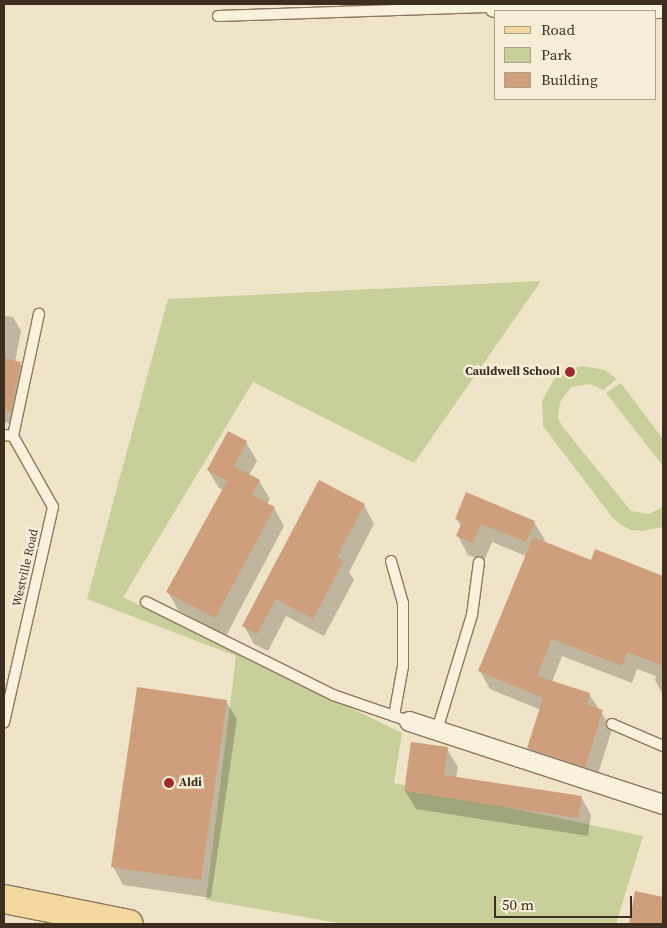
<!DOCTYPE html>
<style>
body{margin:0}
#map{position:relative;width:667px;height:928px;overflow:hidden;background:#f0e4c8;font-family:"Source Serif 4",serif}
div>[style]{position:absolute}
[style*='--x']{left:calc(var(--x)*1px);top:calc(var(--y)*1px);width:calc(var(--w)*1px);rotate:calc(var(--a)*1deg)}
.green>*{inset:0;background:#c9cf9b}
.shadow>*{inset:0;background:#0003}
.building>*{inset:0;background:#cf9f7d}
.roads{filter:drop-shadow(1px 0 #8d765c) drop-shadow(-1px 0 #8d765c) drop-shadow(0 1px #8d765c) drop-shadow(0 -1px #8d765c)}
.lane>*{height:10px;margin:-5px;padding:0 5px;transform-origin:5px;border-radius:5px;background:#faf1dc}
.street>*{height:19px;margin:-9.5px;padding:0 9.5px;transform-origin:9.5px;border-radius:9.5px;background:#faf1dc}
.primary>*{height:28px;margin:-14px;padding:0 14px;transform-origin:14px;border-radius:14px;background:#f3d9a0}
.dots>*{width:14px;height:14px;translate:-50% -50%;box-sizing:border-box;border:2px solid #f7eed8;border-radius:50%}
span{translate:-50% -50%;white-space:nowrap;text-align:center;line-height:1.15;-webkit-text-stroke:5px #f7eed8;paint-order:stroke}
.poi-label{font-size:12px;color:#3d2e20;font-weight:700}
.right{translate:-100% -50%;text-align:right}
.left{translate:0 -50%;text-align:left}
.street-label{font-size:12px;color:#3d2e20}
.frame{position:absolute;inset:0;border:5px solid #3d2e20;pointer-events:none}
.legend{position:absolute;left:494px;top:10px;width:162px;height:90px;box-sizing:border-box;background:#f7eed8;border:1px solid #ada18e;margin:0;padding:6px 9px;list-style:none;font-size:15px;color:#3d2e20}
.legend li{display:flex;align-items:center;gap:10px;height:25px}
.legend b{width:25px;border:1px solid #ada18e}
.scale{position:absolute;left:494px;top:896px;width:138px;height:22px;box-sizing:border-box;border:2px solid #3d2e20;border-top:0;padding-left:6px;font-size:15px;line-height:18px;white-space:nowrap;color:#3d2e20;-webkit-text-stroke:4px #f7eed8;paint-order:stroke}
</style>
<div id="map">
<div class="green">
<div style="clip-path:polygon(541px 281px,414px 463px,253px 382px,123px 597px,402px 733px,394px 783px,643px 836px,616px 924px,344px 924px,206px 900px,236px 656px,87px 599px,168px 299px)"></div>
<div style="clip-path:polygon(582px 366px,605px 370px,617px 379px,603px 390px,590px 384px,571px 387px,560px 402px,558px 418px,562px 426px,631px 511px,649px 514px,663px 507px,663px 527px,642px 531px,631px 530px,620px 524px,612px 517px,543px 426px,542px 401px,554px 379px,571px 369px)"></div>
<div style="clip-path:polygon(621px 383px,663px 439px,663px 466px,606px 393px)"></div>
</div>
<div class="shadow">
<div style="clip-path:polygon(4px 316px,13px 317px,21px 331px,15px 362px,20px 363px,28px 377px,18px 425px,4px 422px)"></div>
<div style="clip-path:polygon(246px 442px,257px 461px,249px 475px,259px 481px,270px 499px,267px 504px,274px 508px,284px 526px,226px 636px,178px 610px,168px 592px,223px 490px,219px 488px,208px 470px)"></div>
<div style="clip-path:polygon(364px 505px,374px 524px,349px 572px,354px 580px,324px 636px,286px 616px,268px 651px,254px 644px,244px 626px)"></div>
<div style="clip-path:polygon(457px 519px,534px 522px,545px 540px,544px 543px,591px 562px,596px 551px,663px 577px,663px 695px,655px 680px,656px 676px,637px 669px,632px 683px,562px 656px,552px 682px,589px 694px,612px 729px,595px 784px,539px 765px,529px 748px,541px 710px,490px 689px,480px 671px,526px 556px,492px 542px,484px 561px,468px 555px,458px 536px,461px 527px)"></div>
<div style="clip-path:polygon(226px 701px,237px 719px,211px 898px,123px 885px,113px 866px)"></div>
<div style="clip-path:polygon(447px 749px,458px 767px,456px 778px,581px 797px,591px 815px,588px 836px,416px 809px,405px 791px)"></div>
<div style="clip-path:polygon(636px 893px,663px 898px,663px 924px,630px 924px)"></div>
</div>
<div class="building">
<div style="clip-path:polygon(4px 358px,21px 362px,11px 412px,4px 411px)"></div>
<div style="clip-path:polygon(228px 431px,247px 441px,234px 466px,260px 480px,252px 495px,275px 507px,215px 618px,166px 592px,227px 481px,207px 470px)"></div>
<div style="clip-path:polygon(319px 480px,365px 504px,337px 557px,344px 561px,313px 619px,276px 599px,257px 634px,242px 626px)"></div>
<div style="clip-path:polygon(466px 492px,535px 521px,526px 542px,481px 524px,473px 543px,456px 536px,462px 522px,455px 519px)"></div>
<div style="clip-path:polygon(533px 537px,591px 560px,595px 549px,663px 576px,663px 666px,627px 652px,622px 666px,552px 639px,537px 676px,590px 693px,587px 705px,603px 710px,585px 767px,527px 748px,543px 698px,478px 671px)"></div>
<div style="clip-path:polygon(137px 687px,227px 700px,201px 880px,111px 867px)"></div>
<div style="clip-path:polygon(411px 742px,448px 747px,444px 775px,582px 796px,578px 818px,404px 791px)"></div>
<div style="clip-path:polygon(635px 891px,663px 897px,663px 924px,629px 924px)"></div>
</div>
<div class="roads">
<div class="lane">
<div style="--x:218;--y:16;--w:276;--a:-1.9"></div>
<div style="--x:4;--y:435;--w:9;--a:6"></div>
<div style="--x:13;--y:436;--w:81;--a:60.6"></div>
<div style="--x:53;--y:507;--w:221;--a:102.8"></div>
<div style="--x:13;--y:436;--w:125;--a:-78"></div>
<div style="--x:391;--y:561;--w:44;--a:74.1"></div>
<div style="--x:403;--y:603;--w:63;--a:90"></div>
<div style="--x:403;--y:666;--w:51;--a:100.2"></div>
<div style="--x:146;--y:602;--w:209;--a:26.4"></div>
<div style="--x:333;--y:695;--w:80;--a:18.9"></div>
<div style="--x:612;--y:724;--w:56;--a:23.3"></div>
<div style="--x:437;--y:730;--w:120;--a:-73.1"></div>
<div style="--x:472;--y:615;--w:53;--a:-82.5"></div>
</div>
<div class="street">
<div style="--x:494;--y:7;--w:169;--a:0.3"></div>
<div style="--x:409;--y:721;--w:267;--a:18.1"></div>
</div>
<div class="primary">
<div style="--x:4;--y:899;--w:127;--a:11.3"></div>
</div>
</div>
<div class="dots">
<div style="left:570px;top:372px;background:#9e2a2b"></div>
<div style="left:169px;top:783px;background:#9e2a2b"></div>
</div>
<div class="poi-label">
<span class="right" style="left:560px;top:372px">Cauldwell School</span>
<span class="left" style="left:179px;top:783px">Aldi</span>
</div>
<div class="street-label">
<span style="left:26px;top:568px;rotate:-77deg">Westville Road</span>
</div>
<div class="frame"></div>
<ul class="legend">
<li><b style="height:6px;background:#f3d9a0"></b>Road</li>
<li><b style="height:14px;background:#c9cf9b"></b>Park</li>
<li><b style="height:14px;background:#cf9f7d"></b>Building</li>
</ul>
<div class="scale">50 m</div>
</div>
